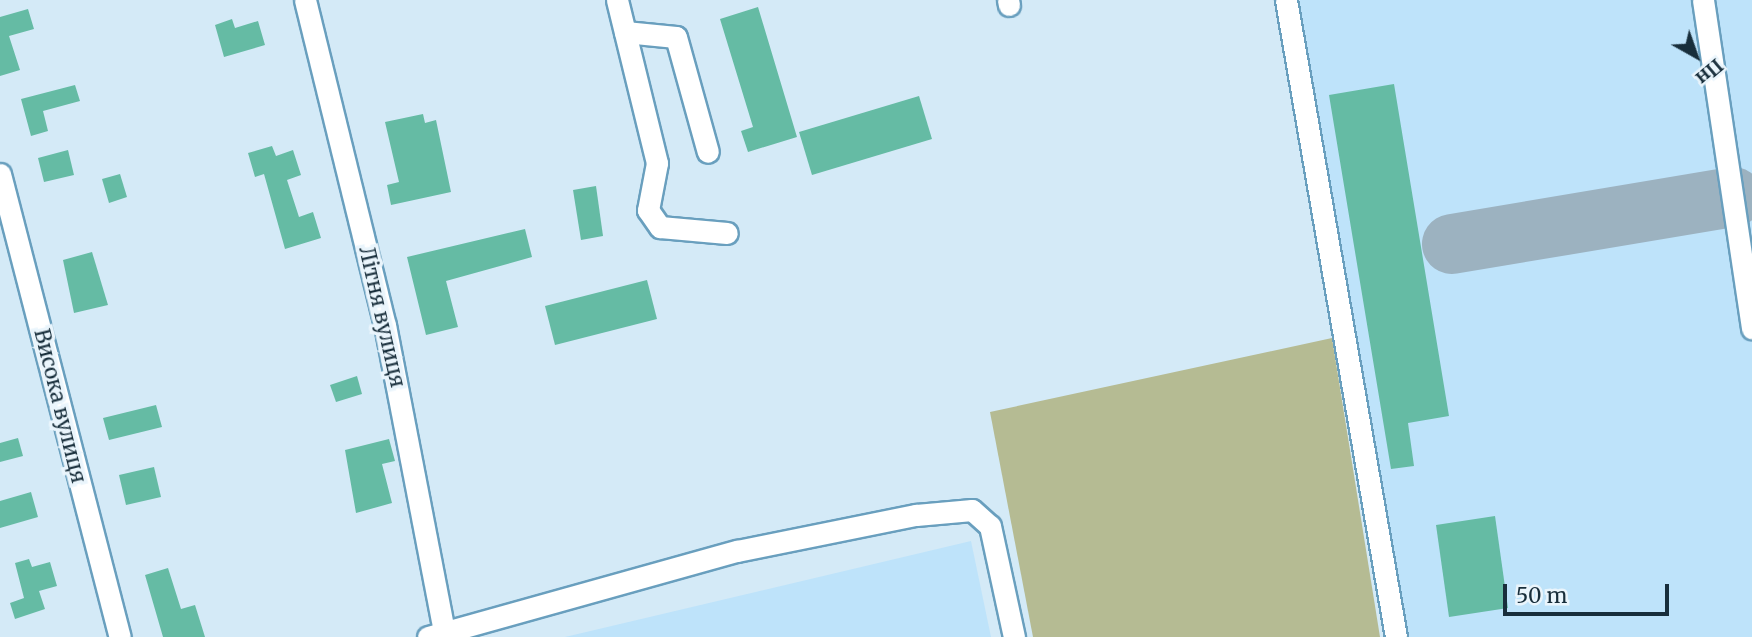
<!DOCTYPE html>
<meta charset="utf-8">
<style>
body{margin:0}
#map{position:relative;width:1752px;height:637px;overflow:hidden;background:#d4eaf7;font-family:Merriweather,serif}
div>[style]{position:absolute}
[style*='--x']{left:calc(var(--x)*1px);top:calc(var(--y)*1px);width:calc(var(--w)*1px);rotate:calc(var(--a)*1deg)}
.built>*{inset:0;background:#bee3fa}
.green>*{inset:0;background:#b5bb93}
.taxiway>*{height:60px;margin:-30px;padding:0 30px;transform-origin:30px;border-radius:30px;background:#9cb2c0}
.building>*{inset:0;background:#65bba4}
.roads{filter:drop-shadow(2px 0 #699fbe) drop-shadow(-2px 0 #699fbe) drop-shadow(0 2px #699fbe) drop-shadow(0 -2px #699fbe)}
.minor>*{height:21px;margin:-10.5px;padding:0 10.5px;transform-origin:10.5px;border-radius:10.5px;background:#fff}
span{translate:-50% -50%;white-space:nowrap;text-align:center;line-height:1.15;-webkit-text-stroke:7px #eaf5fc;paint-order:stroke}
.street-label{font-size:21px;color:#182e3b}
.north{position:absolute;left:1661px;top:21px;width:70px;height:70px;-webkit-text-stroke:5px #eaf5fc;paint-order:stroke;rotate:140deg;font-size:19px;font-weight:700;line-height:28px;text-align:center;color:#182e3b}
.north::after{content:'';display:block;margin:auto;width:24px;height:32px;background:#182e3b;clip-path:polygon(50% 0,100% 100%,50% 72%,0 100%)}
.scale{position:absolute;left:1503px;top:584px;width:166px;height:32px;box-sizing:border-box;border:4px solid #182e3b;border-top:0;padding-left:9px;font-size:21px;line-height:24px;white-space:nowrap;color:#182e3b;-webkit-text-stroke:5px #eaf5fc;paint-order:stroke}
</style>
<div id="map">
<div class="built">
<div style="clip-path:polygon(1297px 0,1752px 0,1752px 637px,1396px 637px)"></div>
<div style="clip-path:polygon(971px 541px,991px 637px,565px 637px)"></div>
</div>
<div class="green">
<div style="clip-path:polygon(1332px 338px,1380px 637px,1033px 637px,990px 412px)"></div>
</div>
<div class="taxiway">
<div style="--x:1452;--y:244;--w:285;--a:-9.5"></div>
</div>
<div class="building">
<div style="clip-path:polygon(758px 7px,797px 137px,748px 152px,741px 131px,753px 127px,720px 19px)"></div>
<div style="clip-path:polygon(28px 9px,34px 29px,9px 36px,20px 70px,0 76px,0 17px)"></div>
<div style="clip-path:polygon(232px 19px,235px 28px,258px 21px,265px 45px,224px 57px,215px 25px)"></div>
<div style="clip-path:polygon(1394px 84px,1449px 416px,1408px 423px,1414px 466px,1391px 469px,1329px 95px)"></div>
<div style="clip-path:polygon(75px 85px,80px 101px,43px 111px,48px 131px,31px 136px,21px 99px)"></div>
<div style="clip-path:polygon(919px 96px,932px 139px,812px 175px,799px 132px)"></div>
<div style="clip-path:polygon(423px 114px,425px 123px,436px 120px,451px 192px,391px 205px,387px 185px,399px 182px,385px 122px)"></div>
<div style="clip-path:polygon(272px 146px,276px 156px,293px 150px,301px 175px,287px 180px,299px 217px,313px 212px,321px 238px,285px 249px,264px 174px,255px 177px,248px 153px)"></div>
<div style="clip-path:polygon(68px 150px,74px 175px,44px 182px,38px 158px)"></div>
<div style="clip-path:polygon(120px 174px,127px 197px,109px 203px,102px 179px)"></div>
<div style="clip-path:polygon(596px 186px,603px 236px,581px 240px,573px 190px)"></div>
<div style="clip-path:polygon(525px 229px,532px 257px,446px 281px,458px 327px,426px 335px,407px 257px)"></div>
<div style="clip-path:polygon(92px 252px,108px 305px,74px 313px,63px 260px)"></div>
<div style="clip-path:polygon(647px 280px,657px 319px,555px 345px,545px 306px)"></div>
<div style="clip-path:polygon(357px 376px,362px 394px,336px 402px,330px 385px)"></div>
<div style="clip-path:polygon(156px 405px,162px 427px,109px 440px,103px 418px)"></div>
<div style="clip-path:polygon(18px 438px,23px 456px,0 462px,0 443px)"></div>
<div style="clip-path:polygon(389px 439px,395px 461px,382px 464px,392px 503px,356px 513px,345px 450px)"></div>
<div style="clip-path:polygon(154px 467px,161px 497px,126px 505px,119px 475px)"></div>
<div style="clip-path:polygon(31px 492px,38px 517px,0 528px,0 501px)"></div>
<div style="clip-path:polygon(1495px 516px,1508px 608px,1449px 617px,1436px 525px)"></div>
<div style="clip-path:polygon(29px 559px,32px 567px,50px 562px,57px 586px,39px 591px,45px 609px,15px 619px,10px 603px,24px 598px,15px 563px)"></div>
<div style="clip-path:polygon(168px 568px,181px 609px,195px 605px,205px 637px,163px 637px,145px 575px)"></div>
</div>
<div class="roads">
<div class="minor">
<div style="--x:305;--y:0;--w:335;--a:76.2"></div>
<div style="--x:385;--y:325;--w:318;--a:79.1"></div>
<div style="--x:617;--y:0;--w:168;--a:76.2"></div>
<div style="--x:657;--y:163;--w:48;--a:100.8"></div>
<div style="--x:648;--y:210;--w:21;--a:55"></div>
<div style="--x:660;--y:227;--w:67;--a:5.1"></div>
<div style="--x:1008;--y:0;--w:5;--a:79"></div>
<div style="--x:1286;--y:0;--w:646;--a:80.2"></div>
<div style="--x:1703;--y:0;--w:332;--a:81.5"></div>
<div style="--x:625;--y:32;--w:51;--a:5.6"></div>
<div style="--x:676;--y:37;--w:119;--a:74.5"></div>
<div style="--x:0;--y:174;--w:478;--a:75.5"></div>
<div style="--x:428;--y:637;--w:321;--a:-15.6"></div>
<div style="--x:737;--y:551;--w:183;--a:-11.4"></div>
<div style="--x:916;--y:515;--w:56;--a:-5.1"></div>
<div style="--x:972;--y:510;--w:24;--a:42"></div>
<div style="--x:990;--y:526;--w:114;--a:77.8"></div>
</div>
</div>
<div class="street-label">
<span style="left:382px;top:317px;rotate:77deg">Літня вулиця</span>
<span style="left:60px;top:406px;rotate:76deg">Висока вулиця</span>
</div>
<div class="north">Пн</div>
<div class="scale">50 m</div>
</div>
